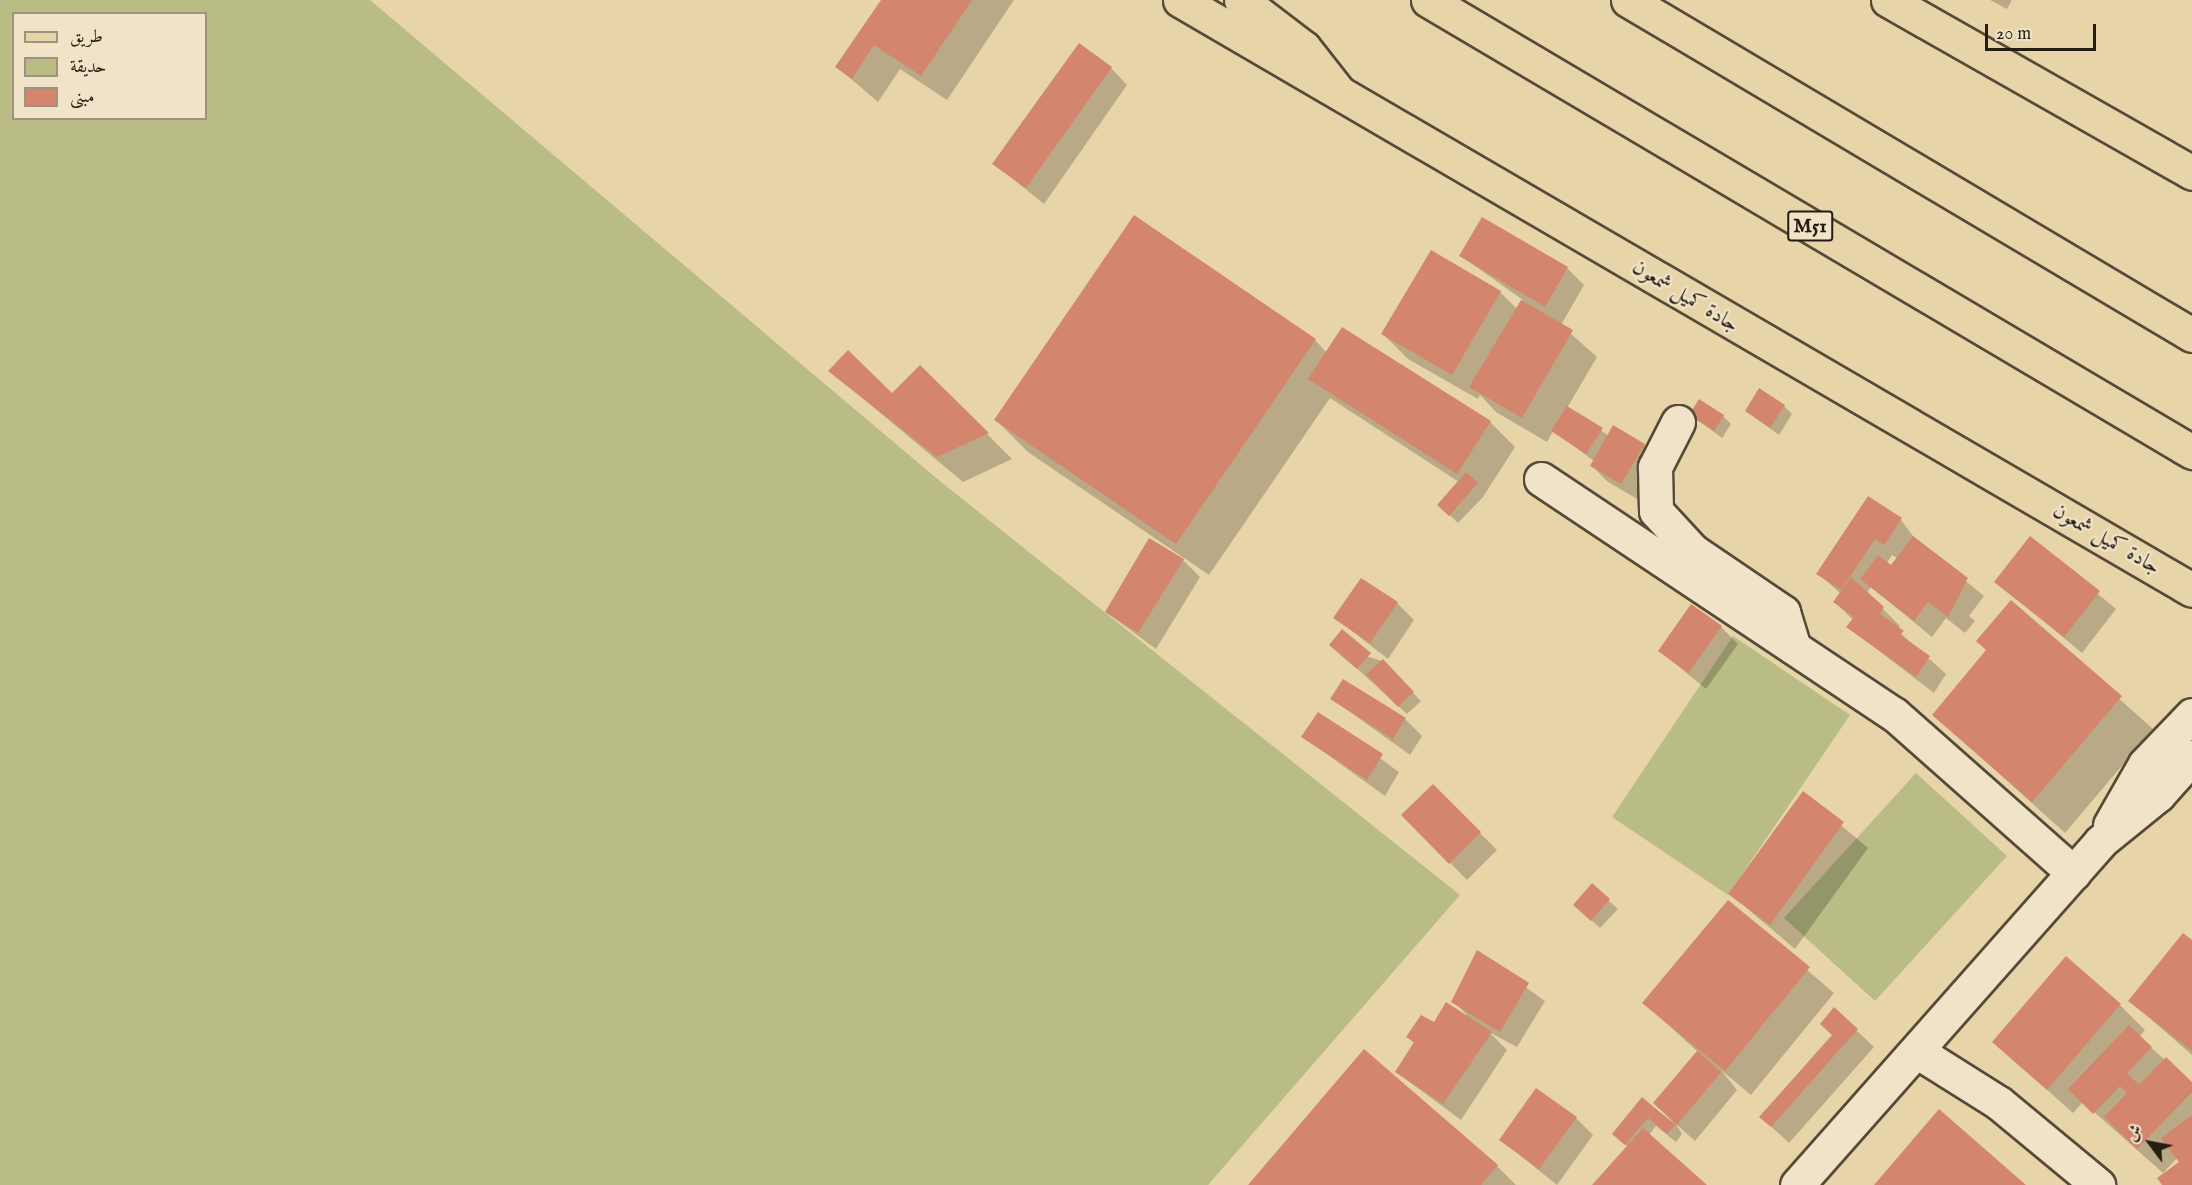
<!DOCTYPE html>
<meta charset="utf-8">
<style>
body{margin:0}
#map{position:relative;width:2192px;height:1185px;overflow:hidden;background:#e8d4a9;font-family:"IM FELL English",Amiri,serif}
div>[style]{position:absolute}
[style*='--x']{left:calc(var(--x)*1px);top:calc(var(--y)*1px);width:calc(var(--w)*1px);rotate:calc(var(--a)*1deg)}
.green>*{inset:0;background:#babc85}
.shadow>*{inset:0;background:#0003}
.building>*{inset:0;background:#d3866d}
.roads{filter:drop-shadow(2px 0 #564a38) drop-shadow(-2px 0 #564a38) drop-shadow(0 2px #564a38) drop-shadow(0 -2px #564a38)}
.minor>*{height:33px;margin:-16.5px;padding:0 16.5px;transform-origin:16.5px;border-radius:16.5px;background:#f0e3c7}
.major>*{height:33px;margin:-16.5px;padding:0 16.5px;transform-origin:16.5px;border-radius:16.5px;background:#e8d4a9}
.highway>*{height:33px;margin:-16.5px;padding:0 16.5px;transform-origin:16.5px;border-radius:16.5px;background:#e8d4a9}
span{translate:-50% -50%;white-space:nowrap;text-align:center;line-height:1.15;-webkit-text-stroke:4.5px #f0e3c7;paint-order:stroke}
.shield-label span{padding:2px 4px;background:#f0e3c7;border:2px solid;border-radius:4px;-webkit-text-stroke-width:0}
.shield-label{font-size:20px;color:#251c13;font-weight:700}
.street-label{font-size:21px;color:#251c13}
.legend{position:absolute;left:12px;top:12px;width:195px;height:108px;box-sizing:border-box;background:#f0e3c7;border:2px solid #9f937f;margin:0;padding:8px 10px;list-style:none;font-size:18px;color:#251c13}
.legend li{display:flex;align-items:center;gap:12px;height:30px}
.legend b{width:30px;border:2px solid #9f937f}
.north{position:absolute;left:2120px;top:1113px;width:60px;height:60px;-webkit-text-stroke:4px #f0e3c7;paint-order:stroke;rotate:302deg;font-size:16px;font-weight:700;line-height:24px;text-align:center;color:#251c13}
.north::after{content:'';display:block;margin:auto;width:21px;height:27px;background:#251c13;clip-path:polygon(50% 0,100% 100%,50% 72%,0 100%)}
.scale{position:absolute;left:1985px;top:24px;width:111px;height:27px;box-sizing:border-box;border:3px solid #251c13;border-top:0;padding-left:8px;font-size:18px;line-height:21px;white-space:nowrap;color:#251c13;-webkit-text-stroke:4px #f0e3c7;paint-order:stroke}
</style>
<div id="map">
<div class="green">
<div style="clip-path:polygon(evenodd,0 0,370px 0,941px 482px,1460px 895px,1208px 1185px,0 1185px,0 0,14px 14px,206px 14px,206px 118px,14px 118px,14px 14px)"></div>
<div style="clip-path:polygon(1733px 636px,1850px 715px,1728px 895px,1612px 817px)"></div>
<div style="clip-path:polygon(1916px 773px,2007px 856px,1875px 1001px,1784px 918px)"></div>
</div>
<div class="shadow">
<div style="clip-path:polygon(882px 0,1014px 0,947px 100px,900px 69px,878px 102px,837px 67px)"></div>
<div style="clip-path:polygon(1990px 0,2012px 0,2007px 9px)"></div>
<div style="clip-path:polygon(1111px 68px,1127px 85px,1044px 204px,994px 164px)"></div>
<div style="clip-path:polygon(1461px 256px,1567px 268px,1584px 285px,1561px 325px,1597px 357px,1567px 408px,1609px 436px,1644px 445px,1661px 462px,1639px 500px,1608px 482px,1591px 465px,1594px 461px,1553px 431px,1547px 442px,1496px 412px,1480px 395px,1478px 399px,1408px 359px,1383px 334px,1500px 292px,1517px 309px,1523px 300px)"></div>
<div style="clip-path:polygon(1315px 340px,1327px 353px,1490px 422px,1515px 447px,1483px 497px,1458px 523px,1439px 505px,1459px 482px,1330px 398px,1209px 575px,1028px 452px,996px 420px)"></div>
<div style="clip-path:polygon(920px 367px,1012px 459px,963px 482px,830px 371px,892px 395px)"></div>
<div style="clip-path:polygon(1784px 406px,1792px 414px,1779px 435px,1746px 411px)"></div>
<div style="clip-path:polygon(1691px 415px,1723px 416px,1731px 424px,1722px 438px)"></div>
<div style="clip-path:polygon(evenodd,1869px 498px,1901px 520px,1916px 540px,1984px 596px,1969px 616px,1975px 621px,1965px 633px,1946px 618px,1932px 637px,1871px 587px,1867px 593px,1900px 626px,1897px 630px,1946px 674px,1934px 693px,1848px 627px,1853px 620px,1835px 602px,1841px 594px,1818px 573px,1869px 498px,1892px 555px,1897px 558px,1891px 567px,1886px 564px,1892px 555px)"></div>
<div style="clip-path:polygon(2031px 538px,2116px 609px,2082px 653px,1996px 582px)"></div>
<div style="clip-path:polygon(1181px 558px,1200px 577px,1156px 649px,1106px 612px)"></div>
<div style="clip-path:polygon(2011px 602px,2153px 729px,2065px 833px,1934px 715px,1988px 651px)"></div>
<div style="clip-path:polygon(1397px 603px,1414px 620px,1388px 659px,1335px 618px)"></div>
<div style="clip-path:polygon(1721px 627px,1738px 644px,1706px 689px,1660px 651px)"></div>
<div style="clip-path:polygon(1331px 645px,1382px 661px,1421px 701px,1407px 714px)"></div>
<div style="clip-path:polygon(1332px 699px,1405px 719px,1422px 736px,1410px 755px)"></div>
<div style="clip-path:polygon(1318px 714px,1399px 772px,1385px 796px,1303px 737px)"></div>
<div style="clip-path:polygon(1433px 786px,1497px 850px,1467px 880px,1403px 815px)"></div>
<div style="clip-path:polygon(1803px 793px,1868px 848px,1795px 949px,1730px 894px)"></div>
<div style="clip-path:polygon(1592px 886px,1618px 909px,1600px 928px,1583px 913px)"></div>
<div style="clip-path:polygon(1728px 902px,1834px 993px,1751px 1095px,1721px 1070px,1737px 1090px,1695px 1141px,1676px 1124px,1682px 1134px,1676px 1142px,1656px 1126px,1649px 1135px,1705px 1185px,1594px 1185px,1628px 1147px,1622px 1142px,1642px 1099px,1673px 1122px,1655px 1103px,1698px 1052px,1644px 1003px)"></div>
<div style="clip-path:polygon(2192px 942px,2192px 1055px,2130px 1001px)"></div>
<div style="clip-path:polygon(1478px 953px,1545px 1001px,1517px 1047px,1489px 1032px,1507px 1050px,1461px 1120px,1396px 1072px,1415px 1044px,1408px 1037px,1467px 1015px,1453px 1001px)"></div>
<div style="clip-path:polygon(2120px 1005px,2145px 1030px,2139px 1037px,2192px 1084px,2192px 1185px,2164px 1185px,2181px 1162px,2178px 1157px,2163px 1173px,2083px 1102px,2073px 1113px,1994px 1042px)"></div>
<div style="clip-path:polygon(1834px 1009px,1874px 1047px,1789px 1143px,1761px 1117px,1834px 1036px)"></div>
<div style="clip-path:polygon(1364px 1052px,1497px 1166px,1516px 1185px,1250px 1185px)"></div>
<div style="clip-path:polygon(1576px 1118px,1593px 1135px,1557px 1185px,1501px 1140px)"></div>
</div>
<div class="building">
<div style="clip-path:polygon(881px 0,972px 0,921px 76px,874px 45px,852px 79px,835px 67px)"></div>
<div style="clip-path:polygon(1079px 43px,1112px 67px,1026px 188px,992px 164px)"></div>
<div style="clip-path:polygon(1134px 215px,1316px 339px,1176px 544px,994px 420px)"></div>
<div style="clip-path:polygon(1482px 217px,1568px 267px,1545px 307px,1459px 256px)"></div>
<div style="clip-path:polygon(1431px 250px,1501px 291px,1452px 375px,1381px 334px)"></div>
<div style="clip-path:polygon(1521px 300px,1573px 330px,1522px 418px,1469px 387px)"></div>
<div style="clip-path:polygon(1342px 327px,1491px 421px,1457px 474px,1308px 379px)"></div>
<div style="clip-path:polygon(848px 350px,892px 393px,920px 365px,989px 433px,937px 457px,828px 371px)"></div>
<div style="clip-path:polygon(1759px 388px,1785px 405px,1770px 428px,1745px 411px)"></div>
<div style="clip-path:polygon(1699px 399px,1724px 415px,1714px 431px,1689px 415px)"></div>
<div style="clip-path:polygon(1567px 406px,1603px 428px,1586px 454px,1551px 431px)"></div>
<div style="clip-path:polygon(1613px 425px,1645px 444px,1621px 484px,1590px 466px)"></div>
<div style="clip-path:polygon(1466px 472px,1478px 483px,1449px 516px,1437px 505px)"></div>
<div style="clip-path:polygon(1868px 496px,1902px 518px,1884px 545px,1875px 539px,1841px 590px,1816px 574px)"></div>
<div style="clip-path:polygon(1913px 536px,1968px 578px,1948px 617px,1928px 602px,1914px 621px,1860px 579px,1878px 555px,1891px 565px)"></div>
<div style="clip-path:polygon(2030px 536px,2100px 591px,2064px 637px,1994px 582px)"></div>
<div style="clip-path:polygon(1149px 538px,1184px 559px,1138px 633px,1105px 612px)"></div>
<div style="clip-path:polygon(1851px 577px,1884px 607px,1880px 614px,1904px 631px,1900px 635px,1930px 656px,1916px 677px,1846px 627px,1854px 617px,1833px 602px)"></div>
<div style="clip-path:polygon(1361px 578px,1398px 602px,1370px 643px,1333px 618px)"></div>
<div style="clip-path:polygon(2011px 600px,2122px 696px,2032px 802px,1932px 715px,1986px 650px,1976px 641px)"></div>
<div style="clip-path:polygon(1691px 604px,1722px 626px,1688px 673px,1658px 651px)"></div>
<div style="clip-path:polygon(1342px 629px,1371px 653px,1357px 669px,1329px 645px)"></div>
<div style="clip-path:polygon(1383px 659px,1414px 692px,1398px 707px,1366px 674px)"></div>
<div style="clip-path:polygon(1343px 679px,1406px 718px,1393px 739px,1330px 699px)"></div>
<div style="clip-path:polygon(1318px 712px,1383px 754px,1367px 780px,1301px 737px)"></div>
<div style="clip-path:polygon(1433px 784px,1481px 832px,1449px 864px,1401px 815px)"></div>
<div style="clip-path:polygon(1803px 791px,1844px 822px,1770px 925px,1728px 894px)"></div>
<div style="clip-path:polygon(1592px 883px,1610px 899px,1591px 921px,1573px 905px)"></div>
<div style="clip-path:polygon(1728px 900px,1810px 967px,1725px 1071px,1642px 1003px)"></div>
<div style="clip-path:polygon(2183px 933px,2192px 940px,2192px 1051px,2128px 1001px)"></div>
<div style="clip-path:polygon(1477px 950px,1529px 983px,1500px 1032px,1451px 1002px)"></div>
<div style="clip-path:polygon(2066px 956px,2121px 1004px,2047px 1090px,1992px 1042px)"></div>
<div style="clip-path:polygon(1446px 1002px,1492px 1032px,1443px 1104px,1395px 1072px,1414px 1042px,1406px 1037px,1421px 1015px,1434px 1022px)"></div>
<div style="clip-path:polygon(1834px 1007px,1858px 1029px,1771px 1127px,1759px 1117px,1832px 1035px,1820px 1024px)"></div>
<div style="clip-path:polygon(2129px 1025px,2152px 1047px,2127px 1073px,2139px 1085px,2166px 1057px,2192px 1082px,2192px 1092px,2137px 1149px,2104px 1117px,2127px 1093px,2120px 1086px,2093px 1114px,2068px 1089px)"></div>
<div style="clip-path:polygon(1364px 1049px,1498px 1165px,1481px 1185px,1248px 1185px)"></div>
<div style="clip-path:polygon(1697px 1051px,1721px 1072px,1677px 1125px,1653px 1103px)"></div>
<div style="clip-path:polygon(1536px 1088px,1577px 1117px,1539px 1169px,1499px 1140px)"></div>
<div style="clip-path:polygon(1642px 1097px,1675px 1125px,1667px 1134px,1648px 1118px,1625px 1145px,1612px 1134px)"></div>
<div style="clip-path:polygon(1939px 1109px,2026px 1185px,1874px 1185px)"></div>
<div style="clip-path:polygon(2192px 1115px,2192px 1185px,2162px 1185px,2157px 1178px,2179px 1162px,2161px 1138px)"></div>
<div style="clip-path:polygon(1643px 1128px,1707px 1185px,1592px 1185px)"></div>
</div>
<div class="roads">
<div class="minor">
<div style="--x:1678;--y:422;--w:51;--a:117.1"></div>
<div style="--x:1655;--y:467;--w:44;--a:88.7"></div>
<div style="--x:1656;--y:511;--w:54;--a:47.2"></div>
<div style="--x:1693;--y:551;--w:109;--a:34.1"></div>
<div style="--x:1783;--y:612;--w:37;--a:73"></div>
<div style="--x:1541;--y:479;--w:424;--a:33.7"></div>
<div style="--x:1894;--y:714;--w:240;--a:41.5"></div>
<div style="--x:2110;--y:825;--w:70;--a:-60.2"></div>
<div style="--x:2145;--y:764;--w:68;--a:-46.2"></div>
<div style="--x:1918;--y:1052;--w:96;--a:32.2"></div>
<div style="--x:1999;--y:1103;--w:129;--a:39.6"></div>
<div style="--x:1797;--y:1185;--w:458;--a:-48.5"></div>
<div style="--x:2100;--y:842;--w:75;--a:-39"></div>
<div style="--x:2158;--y:795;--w:51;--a:-48.2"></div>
</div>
<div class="major">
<div style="--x:1180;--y:0;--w:1171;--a:30.24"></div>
<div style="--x:1888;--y:0;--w:350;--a:29.6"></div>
</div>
<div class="highway">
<div style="--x:1241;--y:0;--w:79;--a:37.3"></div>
<div style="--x:1304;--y:48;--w:53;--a:51.8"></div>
<div style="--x:1428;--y:0;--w:888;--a:30.61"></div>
<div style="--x:1628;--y:0;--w:656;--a:30.71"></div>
</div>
</div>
<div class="shield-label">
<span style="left:1810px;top:226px">M51</span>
</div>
<div class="street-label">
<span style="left:1685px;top:297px;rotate:31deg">جادة كميل شمعون</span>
<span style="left:2106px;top:540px;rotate:30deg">جادة كميل شمعون</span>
</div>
<ul class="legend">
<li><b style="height:8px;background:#e8d4a9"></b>طريق</li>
<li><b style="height:16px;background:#babc85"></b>حديقة</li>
<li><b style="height:16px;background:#d3866d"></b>مبنى</li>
</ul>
<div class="north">ش</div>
<div class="scale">20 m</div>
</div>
